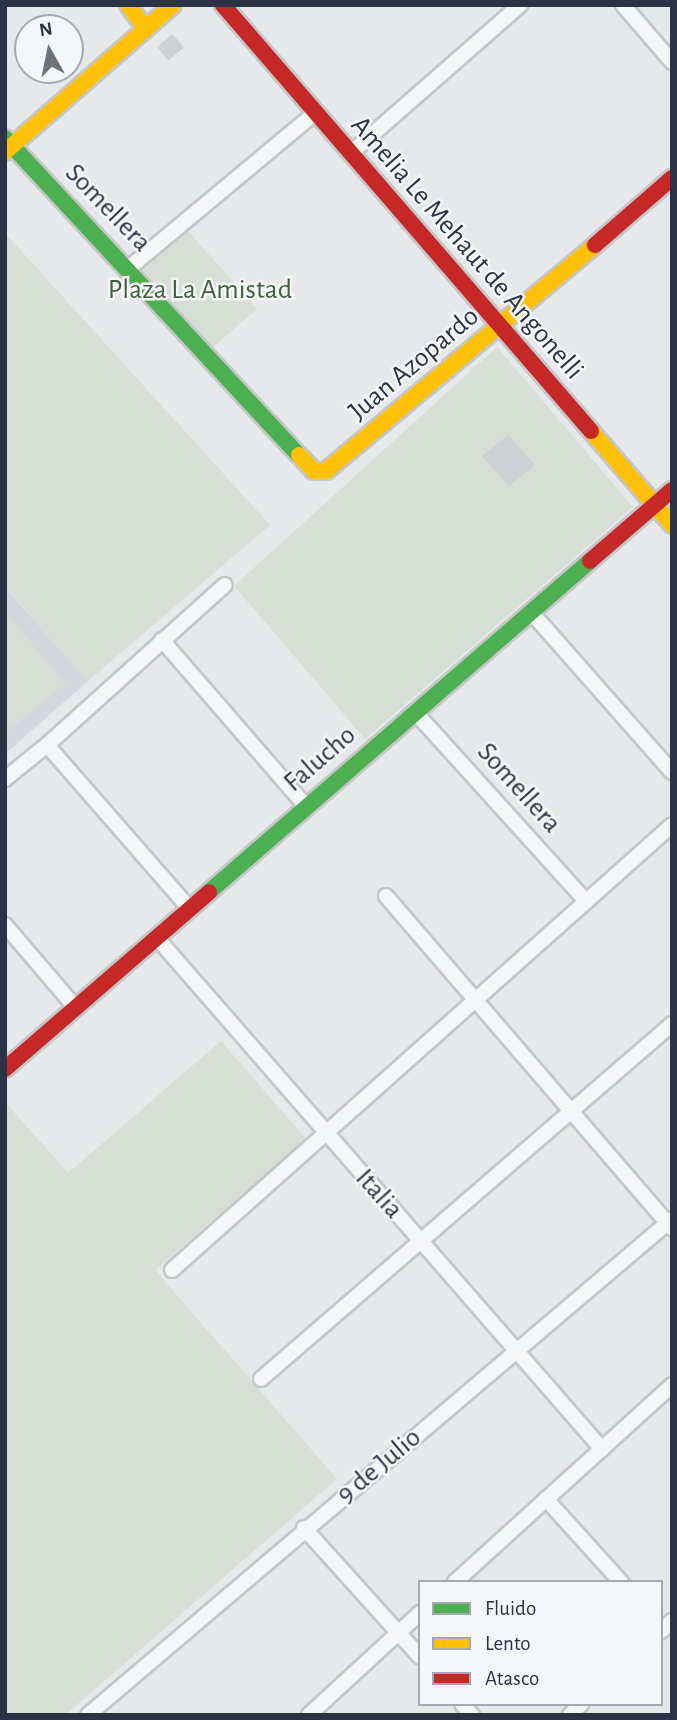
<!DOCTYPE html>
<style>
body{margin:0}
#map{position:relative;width:677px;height:1720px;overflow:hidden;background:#e6e8ea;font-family:"Alegreya Sans",sans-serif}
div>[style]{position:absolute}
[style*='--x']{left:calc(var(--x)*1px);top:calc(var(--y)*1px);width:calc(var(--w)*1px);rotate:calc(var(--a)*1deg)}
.built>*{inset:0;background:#d4d7dd}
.green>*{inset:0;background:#d6ded6}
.building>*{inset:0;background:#ced0d3}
.roads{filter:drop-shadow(2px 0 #c4c6c8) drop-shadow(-2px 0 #c4c6c8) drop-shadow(0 2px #c4c6c8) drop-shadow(0 -2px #c4c6c8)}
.street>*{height:14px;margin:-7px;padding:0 7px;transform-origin:7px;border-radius:7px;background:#f5f6f7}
.fast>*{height:16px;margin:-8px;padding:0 8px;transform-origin:8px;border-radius:8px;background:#4caf50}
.slow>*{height:16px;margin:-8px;padding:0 8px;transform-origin:8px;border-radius:8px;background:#ffc107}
.jam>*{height:16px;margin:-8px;padding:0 8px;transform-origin:8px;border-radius:8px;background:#c62828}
span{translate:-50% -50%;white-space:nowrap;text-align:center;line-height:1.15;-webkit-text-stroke:5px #f4f6f9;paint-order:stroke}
.street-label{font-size:28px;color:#2b3445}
.park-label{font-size:28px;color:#3f6138}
.frame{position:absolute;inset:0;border:7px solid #2b3445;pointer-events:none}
.legend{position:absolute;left:418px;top:1580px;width:245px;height:126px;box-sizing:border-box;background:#f4f6f9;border:2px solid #a4a8b1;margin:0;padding:9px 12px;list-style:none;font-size:21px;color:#2b3445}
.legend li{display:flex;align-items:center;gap:14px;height:35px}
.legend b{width:35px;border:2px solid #a4a8b1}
.north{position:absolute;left:14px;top:14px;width:70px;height:70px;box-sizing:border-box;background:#f4f6f9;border:2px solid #a4a8b1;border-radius:50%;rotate:351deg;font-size:19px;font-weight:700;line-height:28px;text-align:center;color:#2b3445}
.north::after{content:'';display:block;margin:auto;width:24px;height:32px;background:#6c737f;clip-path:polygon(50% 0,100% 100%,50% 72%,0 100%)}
</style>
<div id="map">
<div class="built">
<div style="clip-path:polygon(5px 587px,88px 681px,5px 754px)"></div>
</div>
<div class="green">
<div style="clip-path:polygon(188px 231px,257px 309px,212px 348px,143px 270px)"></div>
<div style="clip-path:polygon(5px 233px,270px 525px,88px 681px,5px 586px)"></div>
<div style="clip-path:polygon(497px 347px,633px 507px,365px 739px,234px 586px)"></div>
<div style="clip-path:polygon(5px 612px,66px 684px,5px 733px)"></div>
<div style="clip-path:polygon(221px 1041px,306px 1139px,155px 1270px,337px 1479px,65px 1715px,5px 1715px,5px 1102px,68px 1173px)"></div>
</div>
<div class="building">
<div style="clip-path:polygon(172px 34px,184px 47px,168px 61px,157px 47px)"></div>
<div style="clip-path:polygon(508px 435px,535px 465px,509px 486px,482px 456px)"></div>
</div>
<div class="roads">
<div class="street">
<div style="--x:623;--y:5;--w:75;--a:49.3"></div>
<div style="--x:351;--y:153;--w:225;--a:-41.2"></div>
<div style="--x:129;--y:268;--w:242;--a:-39.8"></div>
<div style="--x:531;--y:612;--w:213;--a:48.6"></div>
<div style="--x:162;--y:640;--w:220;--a:49.1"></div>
<div style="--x:415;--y:712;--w:253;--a:47.9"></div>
<div style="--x:47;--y:745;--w:218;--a:48.9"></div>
<div style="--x:5;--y:779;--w:54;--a:-39"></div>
<div style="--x:47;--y:745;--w:239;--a:-42"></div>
<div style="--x:386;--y:896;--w:438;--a:49.3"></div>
<div style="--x:5;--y:925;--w:109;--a:49.5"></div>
<div style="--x:157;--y:938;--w:678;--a:48.95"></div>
<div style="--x:172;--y:1270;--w:669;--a:-41.67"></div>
<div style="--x:261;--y:1379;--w:543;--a:-40.82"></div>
<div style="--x:546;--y:1499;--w:112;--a:47.9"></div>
<div style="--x:304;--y:1528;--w:173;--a:48"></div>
<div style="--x:455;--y:1582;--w:293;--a:-42.2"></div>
<div style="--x:661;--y:1631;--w:15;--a:-42"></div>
<div style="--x:462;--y:1704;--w:15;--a:48"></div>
<div style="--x:88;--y:1715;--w:766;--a:-40.34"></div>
<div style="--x:309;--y:1715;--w:151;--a:-42.6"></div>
<div style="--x:570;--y:1715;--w:16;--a:-45"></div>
</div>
<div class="fast">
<div style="--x:5;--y:138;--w:432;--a:47.2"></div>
<div style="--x:209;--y:892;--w:505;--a:-40.98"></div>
</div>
<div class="slow">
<div style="--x:128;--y:5;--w:30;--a:53"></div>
<div style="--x:5;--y:152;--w:223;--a:-41.2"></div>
<div style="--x:591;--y:431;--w:124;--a:49.2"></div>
<div style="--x:299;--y:455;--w:22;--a:47"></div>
<div style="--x:314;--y:471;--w:12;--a:0"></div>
<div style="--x:326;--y:471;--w:351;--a:-40"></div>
</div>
<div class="jam">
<div style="--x:223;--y:5;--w:563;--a:49.18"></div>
<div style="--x:595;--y:245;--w:102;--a:-41"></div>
<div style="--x:590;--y:561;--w:108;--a:-40.9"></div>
<div style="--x:5;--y:1069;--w:270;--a:-40.9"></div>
</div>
</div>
<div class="street-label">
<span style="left:108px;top:208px;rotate:46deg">Somellera</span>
<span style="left:467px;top:248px;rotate:49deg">Amelia Le Mehaut de Angonelli</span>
<span style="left:414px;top:364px;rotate:-40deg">Juan Azopardo</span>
<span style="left:320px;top:759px;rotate:-41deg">Falucho</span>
<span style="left:519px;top:788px;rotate:48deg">Somellera</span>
<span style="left:379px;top:1194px;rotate:48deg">Italia</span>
<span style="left:379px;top:1466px;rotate:-40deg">9 de Julio</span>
</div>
<div class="park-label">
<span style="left:200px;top:290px">Plaza La Amistad</span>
</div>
<div class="frame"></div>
<ul class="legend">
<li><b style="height:9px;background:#4caf50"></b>Fluido</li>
<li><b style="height:9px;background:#ffc107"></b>Lento</li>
<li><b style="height:9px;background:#c62828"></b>Atasco</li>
</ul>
<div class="north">N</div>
</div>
